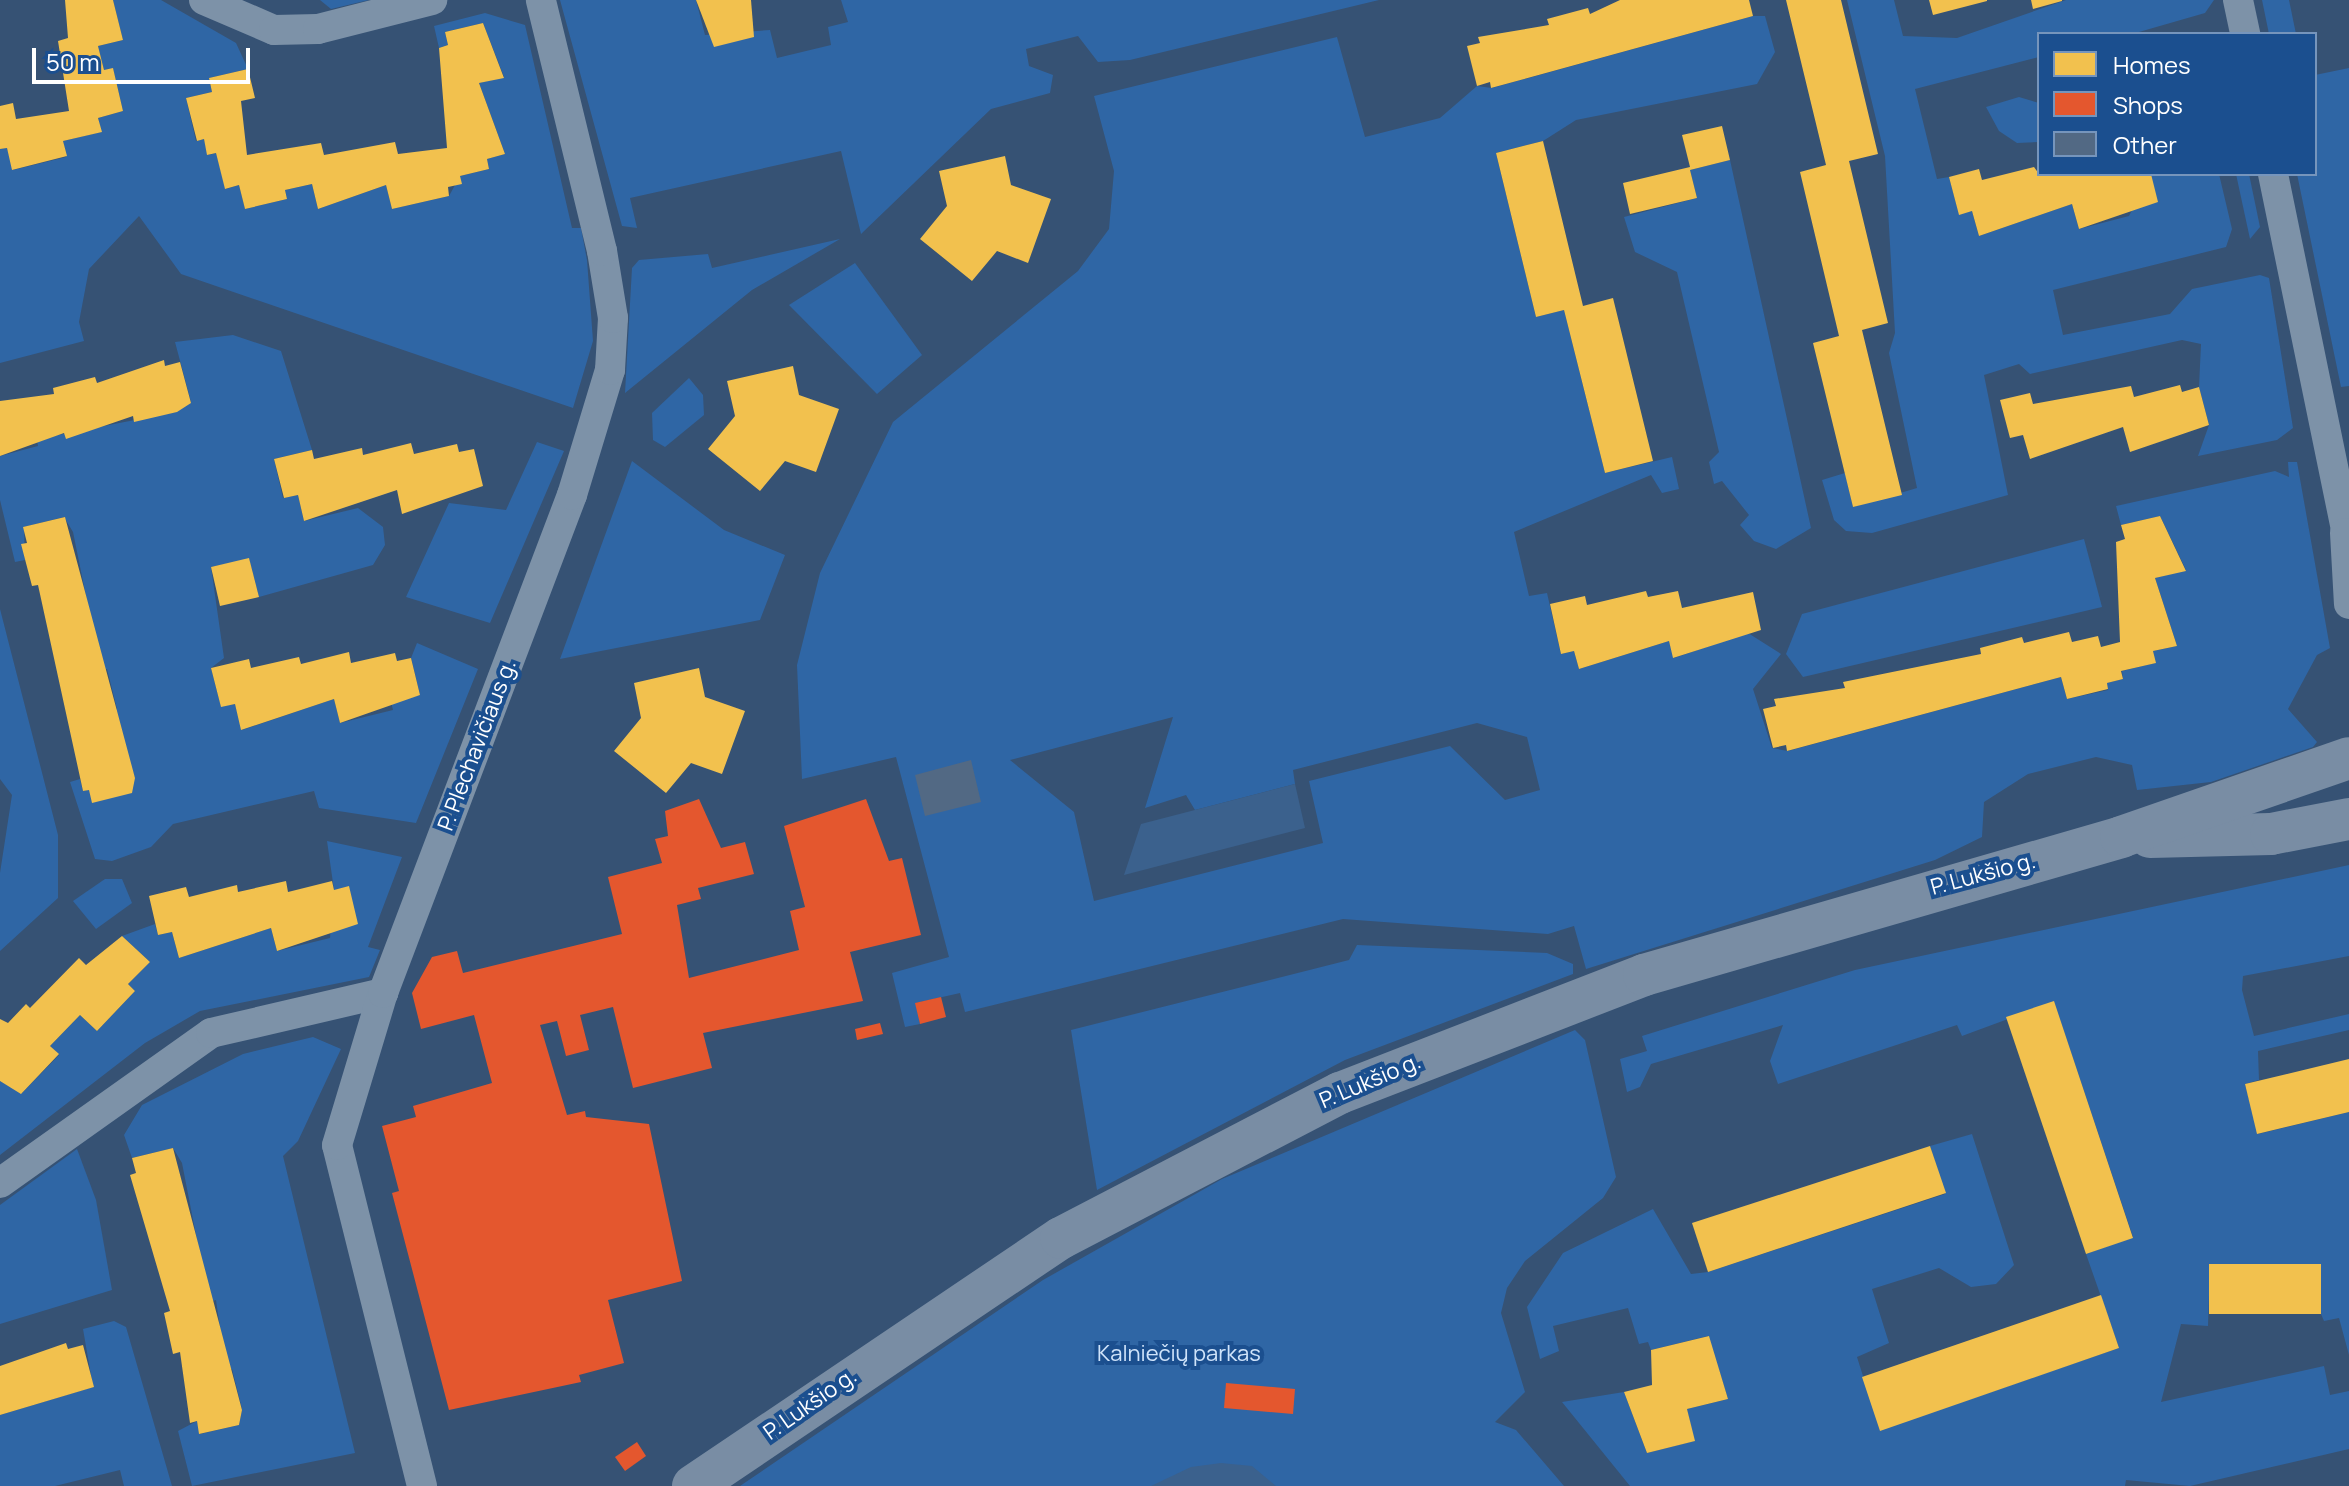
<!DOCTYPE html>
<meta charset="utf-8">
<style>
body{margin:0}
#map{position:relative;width:2349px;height:1486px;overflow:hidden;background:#365274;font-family:Manrope,sans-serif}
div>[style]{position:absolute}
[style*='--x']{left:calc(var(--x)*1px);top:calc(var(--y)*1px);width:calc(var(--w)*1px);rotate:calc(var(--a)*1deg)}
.green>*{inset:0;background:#2f66a5}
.water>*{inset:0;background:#3b618d}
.homes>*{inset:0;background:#f2c14e}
.shops>*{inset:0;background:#e4572e}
.building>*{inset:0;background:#526984}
.minor>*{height:30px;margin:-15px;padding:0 15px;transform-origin:15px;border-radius:15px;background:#7d92a8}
.secondary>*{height:42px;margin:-21px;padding:0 21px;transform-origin:21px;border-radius:21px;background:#798da4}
span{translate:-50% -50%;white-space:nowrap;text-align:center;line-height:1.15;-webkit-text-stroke:8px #1b4f8f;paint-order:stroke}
.street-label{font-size:22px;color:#fff}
.park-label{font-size:22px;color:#cfe3fa}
.legend{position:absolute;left:2037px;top:32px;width:280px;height:144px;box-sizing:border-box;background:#1b4f8f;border:2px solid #7695bc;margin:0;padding:10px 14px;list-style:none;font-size:24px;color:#fff}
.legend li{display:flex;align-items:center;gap:16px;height:40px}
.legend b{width:40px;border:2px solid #7695bc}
.scale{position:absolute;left:32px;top:48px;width:218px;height:36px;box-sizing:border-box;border:4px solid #fff;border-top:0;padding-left:10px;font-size:24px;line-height:28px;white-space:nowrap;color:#fff;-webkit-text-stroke:6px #1b4f8f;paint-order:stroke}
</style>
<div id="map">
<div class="green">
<div style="clip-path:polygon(113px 0,161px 0,236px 43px,248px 69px,209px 78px,212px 92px,186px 98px,196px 141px,204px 139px,208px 155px,216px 153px,226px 189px,239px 185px,245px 209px,287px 199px,285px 190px,312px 184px,318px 209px,386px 185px,392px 209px,449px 196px,460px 176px,489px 169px,487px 159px,505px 154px,479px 83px,504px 77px,483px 23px,445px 32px,448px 45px,439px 48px,434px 26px,485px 13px,525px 25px,572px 228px,581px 228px,587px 260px,593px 341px,573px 408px,181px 274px,139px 216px,89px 269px,79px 322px,84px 341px,0 363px,0 149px,7px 148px,13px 170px,66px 157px,63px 141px,101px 132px,98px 118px,123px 111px,113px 69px,104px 70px,98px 46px,123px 40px)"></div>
<div style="clip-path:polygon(320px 0,369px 0,331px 9px)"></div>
<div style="clip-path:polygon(560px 0,696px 0,705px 35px,770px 30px,777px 58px,831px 45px,828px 27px,848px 22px,841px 0,1379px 0,1130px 60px,1098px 62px,1078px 36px,1026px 49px,1029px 66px,1053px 75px,1050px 93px,991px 109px,861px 234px,841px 151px,630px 198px,637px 228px,622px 226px)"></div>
<div style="clip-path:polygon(1847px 0,1894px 0,1903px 36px,1957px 38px,2066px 0,2214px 0,2205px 13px,2132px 34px,2039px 34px,2039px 57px,1915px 89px,1937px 179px,1949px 177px,1959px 214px,1972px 211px,1979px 236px,2072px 204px,2079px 229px,2129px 216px,2151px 174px,2219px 174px,2232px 229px,2226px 247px,2053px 290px,2063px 335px,2170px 314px,2192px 289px,2260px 275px,2269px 278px,2293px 428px,2277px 440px,2198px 456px,2209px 425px,2199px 387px,2201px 344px,2182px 340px,2030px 374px,2019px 364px,1984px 375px,2008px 495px,1872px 533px,1846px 531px,1834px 520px,1822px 480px,1845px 473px,1853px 507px,1917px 488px,1889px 353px,1895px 333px,1885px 156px)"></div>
<div style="clip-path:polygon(2262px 0,2289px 0,2296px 34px,2269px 34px)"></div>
<div style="clip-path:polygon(evenodd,1753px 16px,1765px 16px,1775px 52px,1757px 84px,1576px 120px,1543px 141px,1496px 153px,1536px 317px,1564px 310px,1605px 473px,1672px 457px,1679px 489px,1662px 493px,1651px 475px,1514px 532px,1529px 596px,1547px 593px,1561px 654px,1574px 651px,1579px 669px,1669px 641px,1674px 658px,1748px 633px,1781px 654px,1753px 689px,1772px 748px,1788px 751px,2061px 677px,2067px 699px,2108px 690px,2107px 683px,2123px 679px,2122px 671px,2155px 663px,2153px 651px,2177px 646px,2155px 578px,2186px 570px,2160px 516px,2121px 525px,2116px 506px,2275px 471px,2289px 477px,2288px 462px,2297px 462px,2330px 648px,2317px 655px,2288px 709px,2317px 742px,2313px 747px,2211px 782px,2137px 790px,2132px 765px,2096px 757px,2028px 774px,1984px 802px,1982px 837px,1935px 860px,1586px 969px,1574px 926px,1548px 934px,1343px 919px,965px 1012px,960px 993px,916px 1003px,920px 1024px,905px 1027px,892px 973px,949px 957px,896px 757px,802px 779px,797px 665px,820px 573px,893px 422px,1078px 271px,1109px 229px,1114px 171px,1094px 96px,1337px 37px,1365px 137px,1440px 118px,1477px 86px,1492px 88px,1753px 16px,1173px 717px,1145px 808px,1186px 795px,1195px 810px,1295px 784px,1293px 770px,1477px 723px,1527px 737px,1540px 790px,1505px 800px,1450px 746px,1309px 781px,1323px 843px,1094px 901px,1074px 812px,1010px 760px,1173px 717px)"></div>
<div style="clip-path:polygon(2349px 68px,2349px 386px,2341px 387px,2297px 174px,2315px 174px,2315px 75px)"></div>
<div style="clip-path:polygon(2019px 97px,2039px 103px,2039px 142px,2017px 143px,1999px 131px,1986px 107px)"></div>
<div style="clip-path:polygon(1730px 160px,1811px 528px,1776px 549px,1754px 541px,1740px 525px,1749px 515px,1722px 481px,1714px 484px,1709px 462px,1719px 452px,1677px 272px,1635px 252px,1624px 217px,1697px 198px,1690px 170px)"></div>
<div style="clip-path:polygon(2236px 174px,2249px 174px,2260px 227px,2250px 239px)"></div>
<div style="clip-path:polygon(840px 239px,752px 290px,625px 393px,632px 268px,639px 260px,708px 254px,712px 268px)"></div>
<div style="clip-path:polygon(855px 263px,922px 355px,877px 394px,789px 305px)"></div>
<div style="clip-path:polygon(233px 335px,281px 351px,312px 450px,274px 459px,283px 498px,298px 495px,304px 521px,358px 508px,383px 527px,385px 545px,373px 565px,259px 597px,249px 559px,211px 567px,224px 658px,211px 668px,221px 706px,235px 704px,242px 730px,334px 699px,340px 723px,393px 710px,391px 702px,420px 695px,411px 658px,417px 643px,478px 669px,416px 823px,319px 808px,314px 791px,173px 824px,151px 847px,112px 861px,95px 859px,70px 782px,80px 779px,83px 791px,135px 778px,112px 711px,117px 709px,107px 669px,101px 670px,73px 532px,64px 517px,24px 527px,25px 560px,15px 562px,0 500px,0 456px,38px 446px,37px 439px,176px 412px,191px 402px,175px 342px)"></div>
<div style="clip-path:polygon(689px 378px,703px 395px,704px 415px,665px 447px,653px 440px,652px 413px)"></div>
<div style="clip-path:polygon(537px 442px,564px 451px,490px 623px,406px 597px,449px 503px,506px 510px)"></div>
<div style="clip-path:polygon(632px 461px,724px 530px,785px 555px,760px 620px,560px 659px)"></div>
<div style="clip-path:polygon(2084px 539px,2102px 607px,1803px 677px,1786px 654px,1802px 614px)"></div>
<div style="clip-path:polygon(0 609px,58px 835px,58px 898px,0 951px,0 873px,12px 795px,0 779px)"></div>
<div style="clip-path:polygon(327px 841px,402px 857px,368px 947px,380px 950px,369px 977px,200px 1011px,145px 1043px,0 1155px,0 1081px,22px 1093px,59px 1055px,50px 1046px,80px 1015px,97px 1031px,135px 991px,128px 984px,150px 962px,122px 936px,155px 924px,158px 935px,172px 932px,179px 958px,271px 928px,277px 951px,330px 938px,334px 890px)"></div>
<div style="clip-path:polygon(2349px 865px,2349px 956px,2243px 976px,2242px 990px,2254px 1036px,2349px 1014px,2349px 1030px,2258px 1051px,2259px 1080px,2245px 1084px,2258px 1134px,2349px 1112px,2349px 1355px,2339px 1318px,2324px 1321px,2321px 1314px,2321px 1264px,2210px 1264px,2208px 1326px,2181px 1324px,2161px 1402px,2324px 1366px,2330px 1395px,2349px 1391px,2349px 1449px,2190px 1486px,2126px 1480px,2125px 1486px,1630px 1486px,1562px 1402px,1624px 1392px,1647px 1453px,1694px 1441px,1687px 1409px,1728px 1399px,1708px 1336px,1651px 1350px,1648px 1342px,1639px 1344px,1628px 1308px,1553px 1326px,1559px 1351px,1540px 1359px,1527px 1307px,1563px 1253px,1653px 1209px,1691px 1274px,1708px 1272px,1945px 1194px,1930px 1146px,1972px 1134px,2014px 1265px,1996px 1284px,1971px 1287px,1939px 1268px,1872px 1289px,1889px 1343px,1857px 1357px,1880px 1430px,2119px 1348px,2086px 1254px,2133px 1237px,2054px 1002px,1962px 1036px,1957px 1025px,1778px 1084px,1770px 1061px,1783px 1025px,1651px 1064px,1640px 1087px,1627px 1092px,1620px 1059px,1647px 1051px,1642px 1036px,1855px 970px)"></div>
<div style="clip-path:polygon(105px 879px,122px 879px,132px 903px,96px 929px,73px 901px)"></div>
<div style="clip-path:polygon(1357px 945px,1547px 953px,1573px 964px,1573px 974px,1345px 1060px,1097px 1190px,1071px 1030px,1349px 960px)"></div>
<div style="clip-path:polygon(1575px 1030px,1585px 1040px,1616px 1177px,1603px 1198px,1525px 1261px,1507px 1288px,1501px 1313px,1525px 1392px,1495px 1422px,1516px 1430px,1564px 1486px,740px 1486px,1043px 1280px,1222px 1179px)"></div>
<div style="clip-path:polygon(313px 1037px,341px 1049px,298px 1141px,283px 1156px,355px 1453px,192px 1486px,178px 1431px,197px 1421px,200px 1434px,239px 1425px,242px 1409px,232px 1369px,226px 1370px,216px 1300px,209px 1302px,182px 1163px,173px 1148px,132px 1158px,124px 1135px,142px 1105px,243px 1054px)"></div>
<div style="clip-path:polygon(77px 1149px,96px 1200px,112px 1290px,0 1324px,0 1205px)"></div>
<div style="clip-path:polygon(114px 1321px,126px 1327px,172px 1486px,124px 1486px,120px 1470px,55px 1486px,0 1486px,0 1415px,93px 1387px,83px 1329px)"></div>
</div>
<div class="water">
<div style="clip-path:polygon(1295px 784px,1305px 828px,1124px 875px,1141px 824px)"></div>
<div style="clip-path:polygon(1221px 1463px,1252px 1466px,1276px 1486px,1151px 1486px,1191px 1467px)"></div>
</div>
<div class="homes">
<div style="clip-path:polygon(65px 0,113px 0,123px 40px,98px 46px,104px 70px,113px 68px,123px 111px,98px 118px,102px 132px,63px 141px,67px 156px,12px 170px,7px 148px,0 149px,0 106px,13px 103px,16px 119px,69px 111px,58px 41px,68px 38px)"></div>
<div style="clip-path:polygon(696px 0,751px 0,754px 37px,714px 47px)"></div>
<div style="clip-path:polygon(1620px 0,1749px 0,1753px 16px,1491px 88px,1490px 82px,1477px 86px,1467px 46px,1480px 43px,1478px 37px,1549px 25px,1547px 19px,1588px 8px,1590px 14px)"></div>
<div style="clip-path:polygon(1786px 0,1841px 0,1878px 154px,1849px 161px,1888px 323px,1862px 330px,1902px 495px,1853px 507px,1813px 343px,1839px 336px,1800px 172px,1826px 165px)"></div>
<div style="clip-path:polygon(1929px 0,1987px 0,1987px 1px,1933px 15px)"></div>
<div style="clip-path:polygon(2031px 0,2062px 0,2062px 1px,2033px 9px)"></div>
<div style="clip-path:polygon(483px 23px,504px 78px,479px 83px,505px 154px,487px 159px,489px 169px,460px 176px,462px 184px,448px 187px,449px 196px,392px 209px,386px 185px,318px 209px,312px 184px,285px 190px,287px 199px,245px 209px,239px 185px,225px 189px,216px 153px,207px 155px,204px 139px,197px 141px,186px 98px,212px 92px,209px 78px,248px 69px,255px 98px,241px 101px,247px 155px,321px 143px,324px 155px,395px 142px,398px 154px,447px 148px,439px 48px,448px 45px,445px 32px)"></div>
<div style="clip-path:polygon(1722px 126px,1730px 160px,1690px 170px,1697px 198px,1630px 214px,1623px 183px,1690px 167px,1682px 135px)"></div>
<div style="clip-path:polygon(1543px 141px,1583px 306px,1613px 298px,1653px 461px,1605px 473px,1564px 310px,1536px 317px,1496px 153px)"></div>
<div style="clip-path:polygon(1005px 156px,1011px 185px,1051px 199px,1028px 263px,997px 251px,972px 281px,920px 239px,947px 206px,939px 171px)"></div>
<div style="clip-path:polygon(2034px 167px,2039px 174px,2151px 174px,2158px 202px,2079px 229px,2072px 204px,1979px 236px,1972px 211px,1959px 215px,1949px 177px,1979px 169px,1982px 180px)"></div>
<div style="clip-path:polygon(164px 360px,165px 366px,180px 362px,191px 403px,177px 412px,134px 422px,133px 416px,66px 439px,64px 433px,0 456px,0 401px,54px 394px,53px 388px,95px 377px,97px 383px)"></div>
<div style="clip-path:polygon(793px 366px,799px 395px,839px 409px,816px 472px,785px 461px,760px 491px,708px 449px,735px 416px,727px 381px)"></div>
<div style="clip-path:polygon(2180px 385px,2182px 392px,2199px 387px,2209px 425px,2130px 452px,2123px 427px,2030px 459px,2023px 435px,2010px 438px,2000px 400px,2030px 393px,2033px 404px,2131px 386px,2134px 397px)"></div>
<div style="clip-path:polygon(411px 443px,414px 454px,457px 444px,459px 452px,474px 449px,483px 486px,402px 514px,397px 490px,304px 521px,298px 495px,284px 498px,274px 459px,312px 450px,314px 459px,362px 448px,363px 455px)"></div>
<div style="clip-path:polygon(2160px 516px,2186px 571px,2155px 578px,2177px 646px,2153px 651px,2156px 663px,2121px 671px,2123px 679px,2107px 683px,2108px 689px,2067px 699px,2061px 677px,1787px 751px,1786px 745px,1773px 748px,1763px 709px,1776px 706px,1774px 699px,1845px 688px,1843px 682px,1981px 654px,1980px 648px,2022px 637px,2024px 643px,2069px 632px,2072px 642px,2098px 636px,2101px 647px,2120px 642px,2116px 542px,2125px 539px,2121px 525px)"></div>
<div style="clip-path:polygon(65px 517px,135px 778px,132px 793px,92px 803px,89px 790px,83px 791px,38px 585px,32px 586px,21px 544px,27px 543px,23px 527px)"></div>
<div style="clip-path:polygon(249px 558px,259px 597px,220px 606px,211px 567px)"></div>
<div style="clip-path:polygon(1646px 591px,1648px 597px,1678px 591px,1682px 608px,1753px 592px,1761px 630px,1673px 658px,1669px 641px,1579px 669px,1574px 651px,1561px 654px,1550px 604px,1585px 596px,1587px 605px)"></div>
<div style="clip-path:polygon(349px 652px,351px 663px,395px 653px,397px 661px,411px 658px,420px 695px,340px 723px,334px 699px,241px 730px,235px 704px,221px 707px,211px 668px,249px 659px,251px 668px,299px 657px,301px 664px)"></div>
<div style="clip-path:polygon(699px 668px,705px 697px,745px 711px,722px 774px,691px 763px,666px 793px,614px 751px,641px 718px,634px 683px)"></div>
<div style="clip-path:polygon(286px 881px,288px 892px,332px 881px,334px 890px,349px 886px,358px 924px,277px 951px,271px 928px,179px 958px,172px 932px,158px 935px,149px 896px,186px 887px,189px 897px,237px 885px,238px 892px)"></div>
<div style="clip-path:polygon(122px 936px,150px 962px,128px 984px,135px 991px,97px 1031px,80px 1015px,50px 1046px,59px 1054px,21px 1094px,0 1081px,0 1019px,8px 1023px,26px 1004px,30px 1008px,79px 958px,86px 965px)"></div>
<div style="clip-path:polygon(2054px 1001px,2133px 1238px,2086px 1254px,2006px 1017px)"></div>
<div style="clip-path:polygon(2349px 1059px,2349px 1112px,2257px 1134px,2245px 1084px)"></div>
<div style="clip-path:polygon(1930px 1146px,1946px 1193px,1708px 1272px,1692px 1223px)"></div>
<div style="clip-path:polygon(173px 1148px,242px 1410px,239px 1425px,199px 1434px,197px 1421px,190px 1423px,180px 1352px,173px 1354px,164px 1313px,170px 1311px,130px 1175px,136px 1173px,132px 1158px)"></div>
<div style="clip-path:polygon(2209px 1264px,2321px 1264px,2321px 1314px,2209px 1314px)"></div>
<div style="clip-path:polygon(2101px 1295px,2119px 1348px,1880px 1431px,1862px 1377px)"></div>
<div style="clip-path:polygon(1709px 1336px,1728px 1399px,1687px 1409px,1695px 1441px,1647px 1453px,1624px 1392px,1652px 1385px,1651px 1350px)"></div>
<div style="clip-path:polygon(66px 1343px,68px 1349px,83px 1345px,94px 1387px,0 1415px,0 1366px)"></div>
</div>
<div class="shops">
<div style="clip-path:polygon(699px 799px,721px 848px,745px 842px,754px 874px,698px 888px,701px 899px,677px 905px,689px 978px,799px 950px,790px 911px,805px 907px,784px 826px,866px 799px,889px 861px,902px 858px,921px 935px,850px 952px,863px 1001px,703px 1033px,712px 1068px,633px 1088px,613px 1007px,580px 1015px,589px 1050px,566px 1056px,557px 1021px,540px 1025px,567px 1115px,585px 1111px,586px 1117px,649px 1124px,682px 1281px,608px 1300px,624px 1363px,579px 1375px,581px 1382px,449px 1410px,392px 1193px,399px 1191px,382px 1126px,416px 1117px,413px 1106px,492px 1083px,474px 1015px,421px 1029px,412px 993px,432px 957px,457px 951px,463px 973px,622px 934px,608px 877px,662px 863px,655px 839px,668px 836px,665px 811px)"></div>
<div style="clip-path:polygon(941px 997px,946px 1017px,920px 1024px,915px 1003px)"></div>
<div style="clip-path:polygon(880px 1023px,883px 1034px,857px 1040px,855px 1029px)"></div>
<div style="clip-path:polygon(1226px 1383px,1295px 1389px,1293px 1414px,1224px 1408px)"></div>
<div style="clip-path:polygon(637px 1442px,646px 1456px,625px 1471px,615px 1457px)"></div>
</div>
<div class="building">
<div style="clip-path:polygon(971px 760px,981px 802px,925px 816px,915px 775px)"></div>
</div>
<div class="minor">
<div style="--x:204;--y:0;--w:76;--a:23.2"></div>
<div style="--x:274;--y:30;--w:44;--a:-1.3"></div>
<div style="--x:318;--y:29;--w:118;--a:-14.3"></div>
<div style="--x:2238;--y:0;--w:35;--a:78"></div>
<div style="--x:2273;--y:174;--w:377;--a:78.4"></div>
<div style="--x:2345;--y:533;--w:71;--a:86.8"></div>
<div style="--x:0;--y:1183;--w:259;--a:-35.4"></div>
<div style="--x:211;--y:1033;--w:177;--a:-13.1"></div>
<div style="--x:422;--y:1486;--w:351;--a:-104"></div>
<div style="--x:337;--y:1145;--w:159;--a:-73.2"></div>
<div style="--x:383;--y:993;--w:533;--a:-69.22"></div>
<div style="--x:572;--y:495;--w:131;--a:-73.1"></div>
<div style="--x:610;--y:370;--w:52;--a:-86.7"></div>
<div style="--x:613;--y:318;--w:68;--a:-99.3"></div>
<div style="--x:602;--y:251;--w:258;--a:-103.7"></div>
</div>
<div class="secondary">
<div style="--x:2150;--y:837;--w:121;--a:-1.4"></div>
<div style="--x:2271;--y:834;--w:79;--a:-10.9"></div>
<div style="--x:693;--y:1486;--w:444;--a:-34"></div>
<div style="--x:1061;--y:1238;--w:314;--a:-27.5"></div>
<div style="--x:1340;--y:1093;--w:326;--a:-21.2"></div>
<div style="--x:1644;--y:975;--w:497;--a:-16.1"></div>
<div style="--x:2121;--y:837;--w:241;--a:-19.1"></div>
</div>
<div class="street-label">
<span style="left:477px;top:745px;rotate:-69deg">P. Plechavičiaus g.</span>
<span style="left:1983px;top:874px;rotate:-15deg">P. Lukšio g.</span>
<span style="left:1370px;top:1081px;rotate:-23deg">P. Lukšio g.</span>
<span style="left:810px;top:1404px;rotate:-35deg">P. Lukšio g.</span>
</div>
<div class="park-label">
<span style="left:1179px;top:1354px">Kalniečių parkas</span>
</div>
<ul class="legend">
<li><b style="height:22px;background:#f2c14e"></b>Homes</li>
<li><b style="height:22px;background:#e4572e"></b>Shops</li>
<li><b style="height:22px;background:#526984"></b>Other</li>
</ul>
<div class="scale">50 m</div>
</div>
